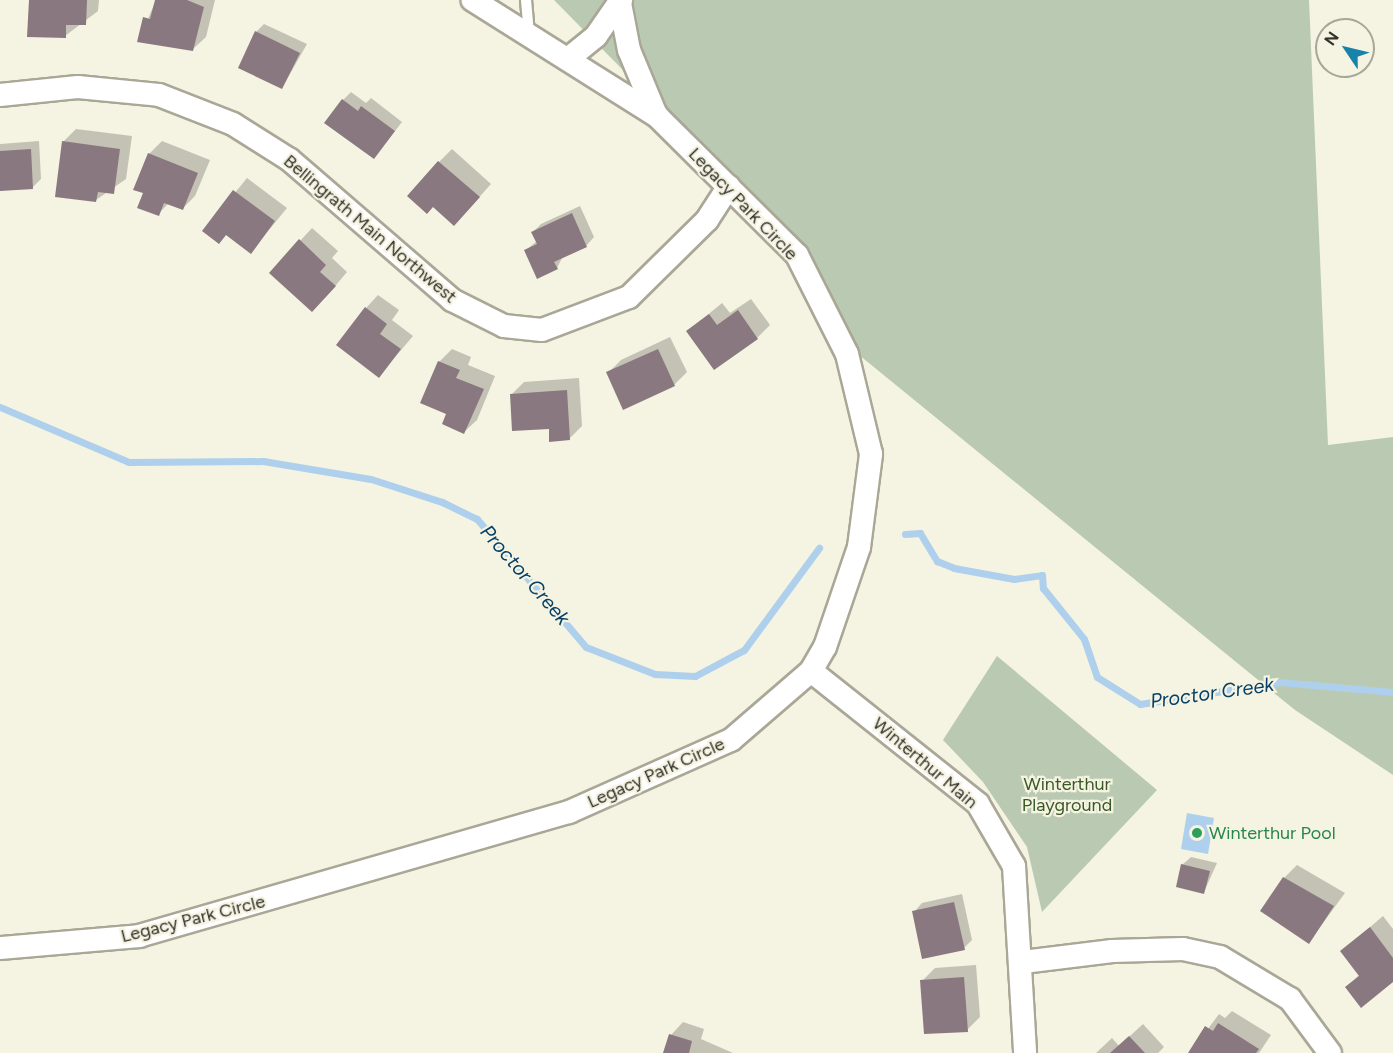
<!DOCTYPE html>
<style>
body{margin:0}
#map{position:relative;width:1393px;height:1053px;overflow:hidden;background:#f5f3e1;font-family:Figtree,sans-serif}
div>[style]{position:absolute}
[style*='--x']{left:calc(var(--x)*1px);top:calc(var(--y)*1px);width:calc(var(--w)*1px);rotate:calc(var(--a)*1deg)}
.green>*{inset:0;background:#bacab2}
.water>*{inset:0;background:#aed0ed}
.shadow>*{inset:0;background:#0003}
.stream>*{height:7px;margin:-3.5px;padding:0 3.5px;transform-origin:3.5px;border-radius:3.5px;background:#aed0ed}
.building>*{inset:0;background:#89787f}
.roads{filter:drop-shadow(2px 0 #aaa797) drop-shadow(-2px 0 #aaa797) drop-shadow(0 2px #aaa797) drop-shadow(0 -2px #aaa797)}
.service>*{height:10px;margin:-5px;padding:0 5px;transform-origin:5px;border-radius:5px;background:#fff}
.minor>*{height:22px;margin:-11px;padding:0 11px;transform-origin:11px;border-radius:11px;background:#fff}
.dots>*{width:16px;height:16px;translate:-50% -50%;box-sizing:border-box;border:3px solid #f5f3e1;border-radius:50%}
span{translate:-50% -50%;white-space:nowrap;text-align:center;line-height:1.15;-webkit-text-stroke:4.5px #f5f3e1;paint-order:stroke}
.street-label{font-size:18px;color:#33322c}
.park-label{font-size:18px;color:#395826}
.leisure-label{font-size:18px;color:#27864d}
.left{translate:0 -50%;text-align:left}
.water-label{font-size:20px;color:#084066;font-style:italic}
.north{position:absolute;left:1315px;top:18px;width:60px;height:60px;box-sizing:border-box;background:#f5f3e1;border:2px solid #a7a699;border-radius:50%;rotate:305deg;font-size:16px;font-weight:700;line-height:24px;text-align:center;color:#33322c}
.north::after{content:'';display:block;margin:auto;width:21px;height:27px;background:#1782aa;clip-path:polygon(50% 0,100% 100%,50% 72%,0 100%)}
</style>
<div id="map">
<div class="green">
<div style="clip-path:polygon(554px 0,1309px 0,1328px 445px,1393px 437px,1393px 775px,1295px 710px,848px 346px,744px 193px)"></div>
<div style="clip-path:polygon(997px 656px,1157px 790px,1042px 912px,1027px 847px,983px 782px,943px 740px)"></div>
</div>
<div class="water">
<div style="clip-path:polygon(1187px 813px,1214px 818px,1208px 854px,1181px 849px)"></div>
</div>
<div class="shadow">
<div style="clip-path:polygon(30px 0,99px 0,98px 11px,65px 36px)"></div>
<div style="clip-path:polygon(156px 0,215px 0,206px 37px,193px 49px,139px 40px)"></div>
<div style="clip-path:polygon(264px 24px,307px 44px,282px 88px,256px 32px)"></div>
<div style="clip-path:polygon(351px 92px,366px 103px,371px 98px,402px 122px,374px 158px,343px 100px)"></div>
<div style="clip-path:polygon(76px 129px,132px 136px,126px 179px,96px 200px,63px 142px)"></div>
<div style="clip-path:polygon(39px 141px,41px 179px,33px 187px,0 189px,0 144px)"></div>
<div style="clip-path:polygon(162px 141px,210px 160px,195px 196px,183px 208px,169px 203px,158px 214px,145px 193px,149px 154px)"></div>
<div style="clip-path:polygon(452px 149px,491px 184px,466px 212px,439px 162px)"></div>
<div style="clip-path:polygon(247px 178px,287px 208px,251px 252px,227px 234px,219px 242px,204px 231px)"></div>
<div style="clip-path:polygon(580px 206px,594px 237px,586px 246px,563px 256px,557px 268px,526px 250px,537px 241px,533px 232px,541px 224px)"></div>
<div style="clip-path:polygon(312px 228px,338px 251px,332px 258px,347px 272px,325px 298px,300px 241px)"></div>
<div style="clip-path:polygon(378px 295px,399px 310px,392px 320px,413px 336px,379px 376px,366px 308px)"></div>
<div style="clip-path:polygon(751px 299px,770px 325px,757px 338px,688px 331px,722px 303px,730px 313px)"></div>
<div style="clip-path:polygon(670px 337px,687px 372px,674px 385px,608px 373px,621px 360px)"></div>
<div style="clip-path:polygon(452px 349px,471px 357px,468px 365px,495px 376px,477px 420px,464px 432px,439px 362px)"></div>
<div style="clip-path:polygon(579px 378px,582px 426px,569px 439px,512px 394px,524px 382px)"></div>
<div style="clip-path:polygon(1191px 857px,1217px 863px,1204px 892px,1182px 865px)"></div>
<div style="clip-path:polygon(1297px 865px,1345px 893px,1309px 942px,1284px 878px)"></div>
<div style="clip-path:polygon(962px 894px,972px 940px,964px 948px,914px 912px,922px 903px)"></div>
<div style="clip-path:polygon(1383px 916px,1393px 929px,1393px 981px,1347px 987px,1360px 974px,1342px 951px)"></div>
<div style="clip-path:polygon(976px 965px,980px 1017px,967px 1030px,922px 981px,935px 968px)"></div>
<div style="clip-path:polygon(1232px 1011px,1271px 1035px,1259px 1053px,1190px 1053px,1219px 1014px,1225px 1018px)"></div>
<div style="clip-path:polygon(683px 1022px,704px 1029px,701px 1039px,733px 1053px,665px 1053px,671px 1035px)"></div>
<div style="clip-path:polygon(1143px 1024px,1164px 1047px,1158px 1053px,1096px 1053px,1112px 1038px,1119px 1046px)"></div>
</div>
<div class="stream">
<div style="--x:0;--y:407;--w:140;--a:23.1"></div>
<div style="--x:129;--y:462;--w:134;--a:-0.4"></div>
<div style="--x:263;--y:461;--w:109;--a:9.5"></div>
<div style="--x:371;--y:479;--w:75;--a:17.9"></div>
<div style="--x:442;--y:502;--w:39;--a:26"></div>
<div style="--x:477;--y:519;--w:168;--a:49.6"></div>
<div style="--x:586;--y:647;--w:74;--a:21.4"></div>
<div style="--x:655;--y:674;--w:40;--a:2.9"></div>
<div style="--x:695;--y:676;--w:55;--a:-28"></div>
<div style="--x:744;--y:650;--w:127;--a:-53.7"></div>
<div style="--x:905;--y:534;--w:15;--a:-4"></div>
<div style="--x:920;--y:533;--w:33;--a:59"></div>
<div style="--x:937;--y:561;--w:18;--a:22"></div>
<div style="--x:954;--y:568;--w:61;--a:10.4"></div>
<div style="--x:1014;--y:579;--w:28;--a:-8"></div>
<div style="--x:1042;--y:575;--w:13;--a:86"></div>
<div style="--x:1043;--y:588;--w:65;--a:51.2"></div>
<div style="--x:1084;--y:639;--w:40;--a:71.1"></div>
<div style="--x:1097;--y:677;--w:51;--a:32.1"></div>
<div style="--x:1140;--y:704;--w:142;--a:-8.9"></div>
<div style="--x:1280;--y:682;--w:113;--a:5.1"></div>
</div>
<div class="building">
<div style="clip-path:polygon(29px 0,87px 0,86px 25px,66px 25px,66px 38px,27px 37px)"></div>
<div style="clip-path:polygon(155px 0,187px 0,204px 7px,193px 51px,137px 42px,143px 17px,150px 19px)"></div>
<div style="clip-path:polygon(255px 31px,300px 53px,282px 89px,238px 68px)"></div>
<div style="clip-path:polygon(342px 99px,358px 111px,361px 106px,395px 131px,374px 159px,324px 123px)"></div>
<div style="clip-path:polygon(62px 141px,120px 149px,114px 194px,98px 192px,96px 202px,55px 197px)"></div>
<div style="clip-path:polygon(31px 149px,33px 189px,0 191px,0 151px)"></div>
<div style="clip-path:polygon(148px 153px,198px 173px,183px 210px,164px 203px,159px 216px,137px 208px,143px 193px,133px 190px)"></div>
<div style="clip-path:polygon(438px 161px,480px 197px,454px 226px,433px 207px,427px 214px,407px 196px)"></div>
<div style="clip-path:polygon(233px 190px,275px 221px,251px 254px,226px 235px,219px 244px,202px 231px)"></div>
<div style="clip-path:polygon(572px 213px,587px 247px,554px 262px,558px 269px,537px 279px,524px 250px,537px 244px,531px 232px)"></div>
<div style="clip-path:polygon(299px 239px,326px 265px,320px 272px,336px 286px,312px 312px,269px 273px)"></div>
<div style="clip-path:polygon(365px 307px,387px 324px,380px 334px,401px 349px,379px 378px,336px 345px)"></div>
<div style="clip-path:polygon(738px 310px,758px 339px,714px 370px,686px 331px,709px 314px,717px 325px)"></div>
<div style="clip-path:polygon(658px 349px,675px 386px,623px 410px,606px 372px)"></div>
<div style="clip-path:polygon(438px 361px,460px 370px,456px 378px,484px 389px,464px 434px,442px 424px,446px 414px,420px 403px)"></div>
<div style="clip-path:polygon(567px 390px,570px 440px,549px 442px,549px 429px,512px 431px,510px 394px)"></div>
<div style="clip-path:polygon(1181px 864px,1210px 871px,1204px 894px,1176px 887px)"></div>
<div style="clip-path:polygon(1283px 877px,1334px 906px,1309px 944px,1260px 911px)"></div>
<div style="clip-path:polygon(954px 902px,965px 950px,922px 959px,912px 911px)"></div>
<div style="clip-path:polygon(1370px 927px,1393px 958px,1393px 982px,1361px 1008px,1345px 987px,1359px 976px,1340px 951px)"></div>
<div style="clip-path:polygon(964px 977px,968px 1032px,924px 1034px,920px 980px)"></div>
<div style="clip-path:polygon(1218px 1023px,1259px 1049px,1256px 1053px,1188px 1053px,1205px 1026px,1213px 1031px)"></div>
<div style="clip-path:polygon(669px 1034px,692px 1041px,689px 1053px,663px 1053px)"></div>
<div style="clip-path:polygon(1129px 1036px,1145px 1053px,1110px 1053px)"></div>
</div>
<div class="roads">
<div class="service">
<div style="--x:526;--y:0;--w:32;--a:85"></div>
</div>
<div class="minor">
<div style="--x:620;--y:3;--w:48;--a:79.2"></div>
<div style="--x:629;--y:50;--w:70;--a:67.4"></div>
<div style="--x:569;--y:58;--w:35;--a:-39"></div>
<div style="--x:596;--y:36;--w:44;--a:-55.2"></div>
<div style="--x:0;--y:95;--w:78;--a:-5.9"></div>
<div style="--x:78;--y:87;--w:81;--a:5.6"></div>
<div style="--x:159;--y:95;--w:79;--a:21.4"></div>
<div style="--x:233;--y:124;--w:67;--a:32.3"></div>
<div style="--x:290;--y:160;--w:214;--a:40.8"></div>
<div style="--x:452;--y:300;--w:58;--a:26.6"></div>
<div style="--x:504;--y:326;--w:38;--a:6"></div>
<div style="--x:542;--y:330;--w:93;--a:-20.8"></div>
<div style="--x:629;--y:297;--w:110;--a:-44.6"></div>
<div style="--x:707;--y:220;--w:40;--a:-57.1"></div>
<div style="--x:811;--y:671;--w:213;--a:38.5"></div>
<div style="--x:978;--y:804;--w:72;--a:59.9"></div>
<div style="--x:1014;--y:866;--w:187;--a:86.6"></div>
<div style="--x:0;--y:948;--w:140;--a:-4.9"></div>
<div style="--x:139;--y:936;--w:448;--a:-16.1"></div>
<div style="--x:569;--y:812;--w:177;--a:-24"></div>
<div style="--x:731;--y:740;--w:106;--a:-40.8"></div>
<div style="--x:811;--y:671;--w:28;--a:-60"></div>
<div style="--x:825;--y:647;--w:106;--a:-71.2"></div>
<div style="--x:859;--y:547;--w:94;--a:-82.6"></div>
<div style="--x:871;--y:454;--w:103;--a:-103.5"></div>
<div style="--x:847;--y:354;--w:111;--a:-116.8"></div>
<div style="--x:797;--y:255;--w:197;--a:-135.2"></div>
<div style="--x:657;--y:116;--w:218;--a:-147.8"></div>
<div style="--x:1023;--y:962;--w:90;--a:-7"></div>
<div style="--x:1112;--y:951;--w:71;--a:-1.6"></div>
<div style="--x:1183;--y:949;--w:38;--a:12"></div>
<div style="--x:1220;--y:957;--w:82;--a:31"></div>
<div style="--x:1290;--y:999;--w:67;--a:53.5"></div>
</div>
</div>
<div class="dots">
<div style="left:1197px;top:833px;background:#2e9e5b"></div>
</div>
<div class="street-label">
<span style="left:743px;top:204px;rotate:46deg">Legacy Park Circle</span>
<span style="left:370px;top:229px;rotate:40deg">Bellingrath Main Northwest</span>
<span style="left:925px;top:763px;rotate:40deg">Winterthur Main</span>
<span style="left:656px;top:773px;rotate:-24deg">Legacy Park Circle</span>
<span style="left:193px;top:919px;rotate:-14deg">Legacy Park Circle</span>
</div>
<div class="park-label">
<span style="left:1067px;top:795px">Winterthur<br>Playground</span>
</div>
<div class="leisure-label">
<span class="left" style="left:1209px;top:833px">Winterthur Pool</span>
</div>
<div class="water-label">
<span style="left:525px;top:575px;rotate:49deg">Proctor Creek</span>
<span style="left:1212px;top:693px;rotate:-8deg">Proctor Creek</span>
</div>
<div class="north">N</div>
</div>
